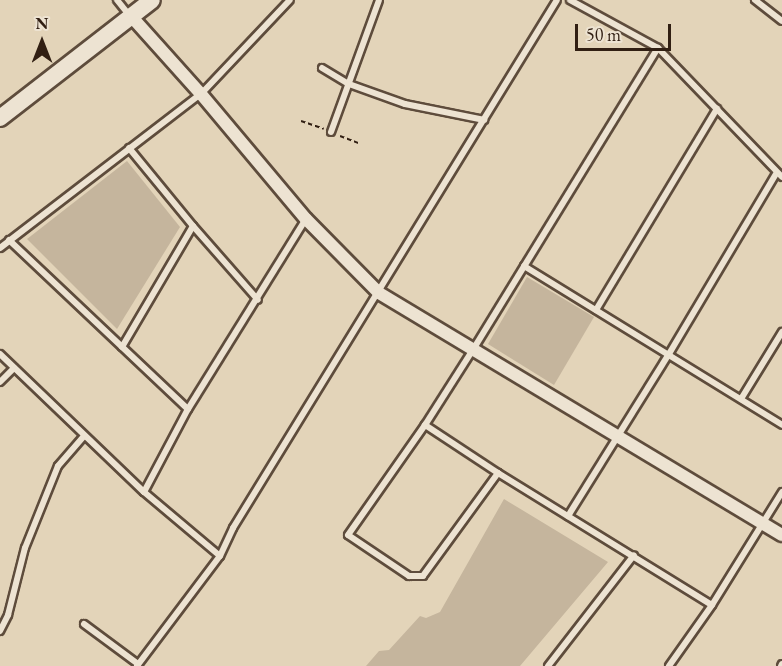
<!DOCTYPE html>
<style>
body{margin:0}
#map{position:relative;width:782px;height:666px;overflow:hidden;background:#e3d4b9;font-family:"EB Garamond",serif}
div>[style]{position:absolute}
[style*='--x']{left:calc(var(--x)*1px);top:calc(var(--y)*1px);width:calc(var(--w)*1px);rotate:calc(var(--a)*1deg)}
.green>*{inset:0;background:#c5b59d}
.path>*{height:2px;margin-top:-1px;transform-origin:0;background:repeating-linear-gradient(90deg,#311f13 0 4.5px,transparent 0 7.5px)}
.roads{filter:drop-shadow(2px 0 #5e4c3c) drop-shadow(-2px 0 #5e4c3c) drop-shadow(0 2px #5e4c3c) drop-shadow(0 -2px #5e4c3c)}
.lane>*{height:6px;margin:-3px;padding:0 3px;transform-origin:3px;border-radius:3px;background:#ede3d2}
.street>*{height:12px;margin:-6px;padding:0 6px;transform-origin:6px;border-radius:6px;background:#ede3d2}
.secondary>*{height:16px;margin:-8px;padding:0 8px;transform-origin:8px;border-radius:8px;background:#ede3d2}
span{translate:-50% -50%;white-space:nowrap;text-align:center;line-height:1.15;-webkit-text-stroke:5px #ede3d2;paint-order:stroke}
.north{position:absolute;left:12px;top:12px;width:60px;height:60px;-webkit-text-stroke:4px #ede3d2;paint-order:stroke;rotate:0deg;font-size:16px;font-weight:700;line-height:24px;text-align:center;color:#311f13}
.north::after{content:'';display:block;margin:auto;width:21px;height:27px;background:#311f13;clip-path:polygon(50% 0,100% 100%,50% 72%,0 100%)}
.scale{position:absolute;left:575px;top:24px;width:96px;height:27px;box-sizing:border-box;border:3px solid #311f13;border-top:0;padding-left:8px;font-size:18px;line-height:21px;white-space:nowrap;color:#311f13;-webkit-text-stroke:4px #ede3d2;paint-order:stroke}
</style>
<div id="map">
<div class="green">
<div style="clip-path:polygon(127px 161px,180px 227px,117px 329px,27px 239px)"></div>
<div style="clip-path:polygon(527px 277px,594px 317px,554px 385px,488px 344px)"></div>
<div style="clip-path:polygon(504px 499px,608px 562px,520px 666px,366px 666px,379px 651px,389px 650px,420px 616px,426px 618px,440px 612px)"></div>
</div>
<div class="path">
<div style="--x:301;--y:121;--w:24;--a:19"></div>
<div style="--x:340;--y:136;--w:22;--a:21"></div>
</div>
<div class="roads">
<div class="lane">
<div style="--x:117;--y:0;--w:21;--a:51"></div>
<div style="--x:570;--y:0;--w:100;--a:28.6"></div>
<div style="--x:658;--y:48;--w:179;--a:46.1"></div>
<div style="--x:755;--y:0;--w:34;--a:38"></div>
<div style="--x:322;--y:68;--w:31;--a:31"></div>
<div style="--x:349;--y:84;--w:59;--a:19.7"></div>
<div style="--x:405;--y:104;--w:81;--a:11.4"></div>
<div style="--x:331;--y:132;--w:140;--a:-70"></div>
<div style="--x:129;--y:148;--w:101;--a:50.6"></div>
<div style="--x:193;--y:226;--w:98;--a:48.7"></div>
<div style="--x:9;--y:240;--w:246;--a:43.4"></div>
<div style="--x:0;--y:248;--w:253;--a:-37.5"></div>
<div style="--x:201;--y:94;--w:129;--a:-46.6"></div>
<div style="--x:524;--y:266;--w:303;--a:31.6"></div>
<div style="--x:596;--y:310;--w:235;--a:-59"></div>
<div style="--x:122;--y:347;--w:140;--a:-59.6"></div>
<div style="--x:0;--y:354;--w:199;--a:43.8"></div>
<div style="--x:144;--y:492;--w:99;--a:40.1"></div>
<div style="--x:0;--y:382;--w:20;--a:-45"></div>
<div style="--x:741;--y:399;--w:79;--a:-58.5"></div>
<div style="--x:425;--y:425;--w:87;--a:33.3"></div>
<div style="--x:498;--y:473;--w:251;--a:31.7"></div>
<div style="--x:498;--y:473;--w:127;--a:126.1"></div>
<div style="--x:423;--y:576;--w:14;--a:180"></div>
<div style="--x:409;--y:576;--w:73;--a:-146.1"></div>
<div style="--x:348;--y:535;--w:134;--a:-55"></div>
<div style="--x:425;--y:425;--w:91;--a:-57.5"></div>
<div style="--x:474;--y:348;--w:352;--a:-58.5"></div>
<div style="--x:144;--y:492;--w:94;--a:-62.1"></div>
<div style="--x:188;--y:409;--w:224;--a:-58.2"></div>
<div style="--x:568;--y:516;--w:191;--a:-58.1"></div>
<div style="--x:669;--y:354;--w:209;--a:-59.3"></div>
<div style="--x:84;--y:624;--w:67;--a:36.5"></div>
<div style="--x:0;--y:631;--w:18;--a:-63"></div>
<div style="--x:8;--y:615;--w:69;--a:-75.8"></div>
<div style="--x:25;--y:548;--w:88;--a:-68.1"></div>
<div style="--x:58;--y:466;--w:40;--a:-49"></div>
<div style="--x:137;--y:666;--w:138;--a:-53"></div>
<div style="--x:220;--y:556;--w:31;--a:-65"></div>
<div style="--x:233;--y:528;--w:619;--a:-58.47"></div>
<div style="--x:548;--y:666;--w:140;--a:-52.2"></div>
<div style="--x:669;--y:666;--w:75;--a:-54.8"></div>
<div style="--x:712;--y:605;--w:133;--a:-58.2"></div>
<div style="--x:781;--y:666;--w:2;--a:-63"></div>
</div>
<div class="street">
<div style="--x:131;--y:16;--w:105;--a:48.1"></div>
<div style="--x:201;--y:94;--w:163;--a:50"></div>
<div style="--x:306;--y:219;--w:104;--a:45.4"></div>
<div style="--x:379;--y:293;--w:470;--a:31"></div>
</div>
<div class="secondary">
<div style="--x:0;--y:118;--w:192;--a:-37.8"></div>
</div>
</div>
<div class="north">N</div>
<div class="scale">50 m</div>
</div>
